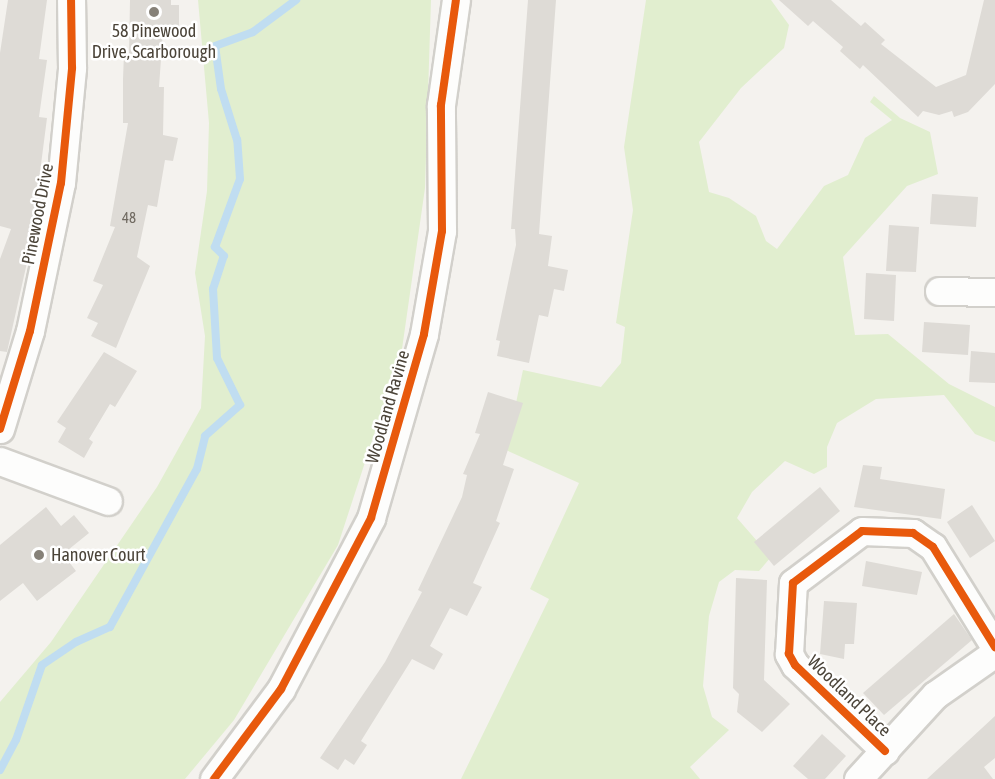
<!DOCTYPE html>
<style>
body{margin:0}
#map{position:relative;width:995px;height:779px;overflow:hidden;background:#f4f2ee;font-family:"Asap Condensed",sans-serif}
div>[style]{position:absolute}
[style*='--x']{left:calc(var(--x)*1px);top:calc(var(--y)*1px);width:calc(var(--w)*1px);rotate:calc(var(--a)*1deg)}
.green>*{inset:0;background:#e1eecf}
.stream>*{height:8px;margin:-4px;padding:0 4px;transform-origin:4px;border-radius:4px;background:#c0ddf1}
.building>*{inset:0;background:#dedbd6}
.roads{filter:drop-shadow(2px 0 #d2d0cb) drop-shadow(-2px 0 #d2d0cb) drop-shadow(0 2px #d2d0cb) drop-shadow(0 -2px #d2d0cb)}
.minor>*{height:27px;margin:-13.5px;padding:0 13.5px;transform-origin:13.5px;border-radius:13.5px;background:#fdfdfc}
.cycleway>*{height:8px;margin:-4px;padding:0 4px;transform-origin:4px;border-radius:4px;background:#e8590c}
.dots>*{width:16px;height:16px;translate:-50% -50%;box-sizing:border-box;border:3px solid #fff;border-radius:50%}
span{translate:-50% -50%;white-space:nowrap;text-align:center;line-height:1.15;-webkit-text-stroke:5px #fff;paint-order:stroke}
.number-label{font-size:15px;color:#706a61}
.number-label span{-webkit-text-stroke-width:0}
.poi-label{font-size:18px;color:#4b4439}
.left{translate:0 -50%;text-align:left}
.street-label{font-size:18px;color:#4b4439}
</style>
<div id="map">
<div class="green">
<div style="clip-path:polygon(198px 0,431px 0,425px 188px,402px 349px,338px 545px,234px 720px,185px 779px,0 779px,0 702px,51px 642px,157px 487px,201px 408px,205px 336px,195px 273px,207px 191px,209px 123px)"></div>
<div style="clip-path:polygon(646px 0,771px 0,789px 25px,784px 48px,741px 88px,699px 142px,709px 192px,729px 198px,756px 216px,766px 241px,777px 249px,824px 186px,848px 175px,865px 138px,892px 120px,870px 102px,874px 96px,900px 118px,930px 132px,938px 174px,907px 186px,843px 257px,855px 335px,888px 334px,949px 384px,995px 407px,995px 442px,975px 434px,944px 395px,876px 399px,837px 423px,827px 447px,827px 467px,814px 474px,785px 461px,752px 492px,737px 518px,771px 557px,759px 571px,735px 570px,719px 582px,709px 616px,703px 686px,712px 717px,729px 730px,690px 767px,700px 779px,461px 779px,549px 599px,530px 589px,579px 483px,506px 450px,523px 370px,601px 387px,621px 363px,625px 327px,616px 323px,633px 210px,624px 147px)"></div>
</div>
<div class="stream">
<div style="--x:0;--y:770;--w:34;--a:-62"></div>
<div style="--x:16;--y:740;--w:79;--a:-70.9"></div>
<div style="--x:42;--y:665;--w:41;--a:-34.1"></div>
<div style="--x:76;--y:642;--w:37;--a:-24"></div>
<div style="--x:110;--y:627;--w:180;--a:-61.2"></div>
<div style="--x:197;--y:469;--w:34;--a:-76"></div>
<div style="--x:205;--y:436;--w:47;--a:-41.5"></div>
<div style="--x:240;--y:405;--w:52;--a:-116.1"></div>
<div style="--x:217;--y:358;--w:69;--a:-93.3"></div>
<div style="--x:213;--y:289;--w:35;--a:-72"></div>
<div style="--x:224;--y:256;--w:13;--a:-135"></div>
<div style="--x:215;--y:247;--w:72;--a:-69.8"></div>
<div style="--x:240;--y:179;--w:39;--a:-94"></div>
<div style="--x:237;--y:140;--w:53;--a:-107.4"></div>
<div style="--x:221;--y:89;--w:43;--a:-97.9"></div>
<div style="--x:215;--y:46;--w:40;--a:-20.2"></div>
<div style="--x:253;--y:32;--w:54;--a:-36.7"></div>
</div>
<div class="building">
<div style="clip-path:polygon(8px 0,47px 0,39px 59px,47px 60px,39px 117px,47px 118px,39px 180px,45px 182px,7px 352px,0 351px,0 259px,11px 229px,0 226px,0 53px)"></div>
<div style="clip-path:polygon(130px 0,171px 0,171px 5px,179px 5px,179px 30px,163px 31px,159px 87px,164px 87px,163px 135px,178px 138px,173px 161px,165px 160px,157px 207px,148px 205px,137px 257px,150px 266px,116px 348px,91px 336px,98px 323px,87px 318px,103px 285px,93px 281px,115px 227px,110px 226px,128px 123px,123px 123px,123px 79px,124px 53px,129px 53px)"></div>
<div style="clip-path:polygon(528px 0,556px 0,539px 234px,552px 236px,548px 266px,568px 270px,564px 291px,554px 289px,548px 317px,539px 315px,529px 363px,497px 356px,500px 341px,496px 340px,516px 245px,515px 229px,511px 229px)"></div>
<div style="clip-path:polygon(779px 0,831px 0,861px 26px,865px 22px,885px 40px,881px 44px,936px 87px,966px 75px,984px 0,995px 0,995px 84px,968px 112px,954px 117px,952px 111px,939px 115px,923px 111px,918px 117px,863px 65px,860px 69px,840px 51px,843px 47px,813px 21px,808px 26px)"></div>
<div style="clip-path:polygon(932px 194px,978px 197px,976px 227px,930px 224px)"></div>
<div style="clip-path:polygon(889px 225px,919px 227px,916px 272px,886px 271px)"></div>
<div style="clip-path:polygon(866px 273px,896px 275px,894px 321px,864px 319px)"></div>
<div style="clip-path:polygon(924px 322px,970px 325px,968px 355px,922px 352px)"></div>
<div style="clip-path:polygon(971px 351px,995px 353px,995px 383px,969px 382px)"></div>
<div style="clip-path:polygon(104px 352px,137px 371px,115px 407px,110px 404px,89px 439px,93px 442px,84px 458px,58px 442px,66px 428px,57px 422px)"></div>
<div style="clip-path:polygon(488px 392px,523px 403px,503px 465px,514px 469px,496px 521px,500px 523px,473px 583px,482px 587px,467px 616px,450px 608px,430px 646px,443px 654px,434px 670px,412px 659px,361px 741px,367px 745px,354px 765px,345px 759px,338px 770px,320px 758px,385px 662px,422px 592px,418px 590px,462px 497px,467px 475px,463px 474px,480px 434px,475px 433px)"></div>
<div style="clip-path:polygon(863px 465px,882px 467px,880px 479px,945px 489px,941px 519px,854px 507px)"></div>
<div style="clip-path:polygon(820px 487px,840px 511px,774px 566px,754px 542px)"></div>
<div style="clip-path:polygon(972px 505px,995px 541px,970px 558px,947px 522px)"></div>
<div style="clip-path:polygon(46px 507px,61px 526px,74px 515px,89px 533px,63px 554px,76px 571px,37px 601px,23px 583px,0 601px,0 545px)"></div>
<div style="clip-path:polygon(866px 561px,922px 572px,917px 595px,862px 586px)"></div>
<div style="clip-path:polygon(736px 578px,767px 580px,764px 680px,790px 704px,762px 732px,737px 712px,739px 694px,733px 688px)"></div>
<div style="clip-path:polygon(824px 601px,857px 603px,854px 644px,845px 644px,844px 659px,820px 654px)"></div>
<div style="clip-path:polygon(954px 614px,972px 640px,884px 715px,863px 693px)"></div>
<div style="clip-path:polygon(995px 716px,995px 758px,984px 767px,993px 779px,927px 779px)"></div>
<div style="clip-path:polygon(822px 734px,846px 756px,825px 779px,808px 779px,793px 766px)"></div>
</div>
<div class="roads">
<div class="minor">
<div style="--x:939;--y:291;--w:56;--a:1"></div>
<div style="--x:0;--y:429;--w:102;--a:-73"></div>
<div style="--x:30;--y:331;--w:151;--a:-78.2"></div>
<div style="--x:61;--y:183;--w:116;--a:-84.5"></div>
<div style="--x:72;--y:68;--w:68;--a:-90.8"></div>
<div style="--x:0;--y:461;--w:115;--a:20.3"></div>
<div style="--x:885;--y:751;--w:124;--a:-136.3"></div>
<div style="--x:795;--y:665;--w:13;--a:-119"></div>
<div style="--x:789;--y:654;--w:71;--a:-86.8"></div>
<div style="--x:793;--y:583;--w:86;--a:-37"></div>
<div style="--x:862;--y:531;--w:51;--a:2.2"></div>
<div style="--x:913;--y:533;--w:24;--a:35"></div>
<div style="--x:933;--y:547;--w:118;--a:58.2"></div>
<div style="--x:214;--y:779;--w:112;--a:-53.3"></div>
<div style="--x:281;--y:689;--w:193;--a:-62.2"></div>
<div style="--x:371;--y:518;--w:191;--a:-73.9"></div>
<div style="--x:424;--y:334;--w:105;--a:-80.1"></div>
<div style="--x:442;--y:231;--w:126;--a:-90.5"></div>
<div style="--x:441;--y:105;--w:106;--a:-81.9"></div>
<div style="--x:858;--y:779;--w:114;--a:-47.5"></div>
<div style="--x:935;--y:695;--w:73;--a:-35"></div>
</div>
</div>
<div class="cycleway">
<div style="--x:0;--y:429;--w:102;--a:-73"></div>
<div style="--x:30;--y:331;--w:151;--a:-78.2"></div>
<div style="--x:61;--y:183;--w:116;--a:-84.5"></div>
<div style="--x:72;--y:68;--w:68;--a:-90.8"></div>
<div style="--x:885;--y:751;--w:124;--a:-136.3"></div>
<div style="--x:795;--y:665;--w:13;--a:-119"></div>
<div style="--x:789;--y:654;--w:71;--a:-86.8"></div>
<div style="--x:793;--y:583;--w:86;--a:-37"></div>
<div style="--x:862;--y:531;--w:51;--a:2.2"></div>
<div style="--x:913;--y:533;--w:24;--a:35"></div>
<div style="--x:933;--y:547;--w:118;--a:58.2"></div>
<div style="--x:214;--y:779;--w:112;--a:-53.3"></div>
<div style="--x:281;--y:689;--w:193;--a:-62.2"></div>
<div style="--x:371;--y:518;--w:191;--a:-73.9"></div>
<div style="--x:424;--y:334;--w:105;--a:-80.1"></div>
<div style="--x:442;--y:231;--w:126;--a:-90.5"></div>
<div style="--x:441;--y:105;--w:106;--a:-81.9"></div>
</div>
<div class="dots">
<div style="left:154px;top:12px;background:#868178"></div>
<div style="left:39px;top:555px;background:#868178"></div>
</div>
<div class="number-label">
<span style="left:129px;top:218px">48</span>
</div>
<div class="poi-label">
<span style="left:154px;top:42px">58 Pinewood<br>Drive, Scarborough</span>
<span class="left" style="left:51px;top:555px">Hanover Court</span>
</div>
<div class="street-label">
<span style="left:38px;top:214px;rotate:-79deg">Pinewood Drive</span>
<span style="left:388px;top:407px;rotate:-74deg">Woodland Ravine</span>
<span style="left:849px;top:696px;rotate:44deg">Woodland Place</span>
</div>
</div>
